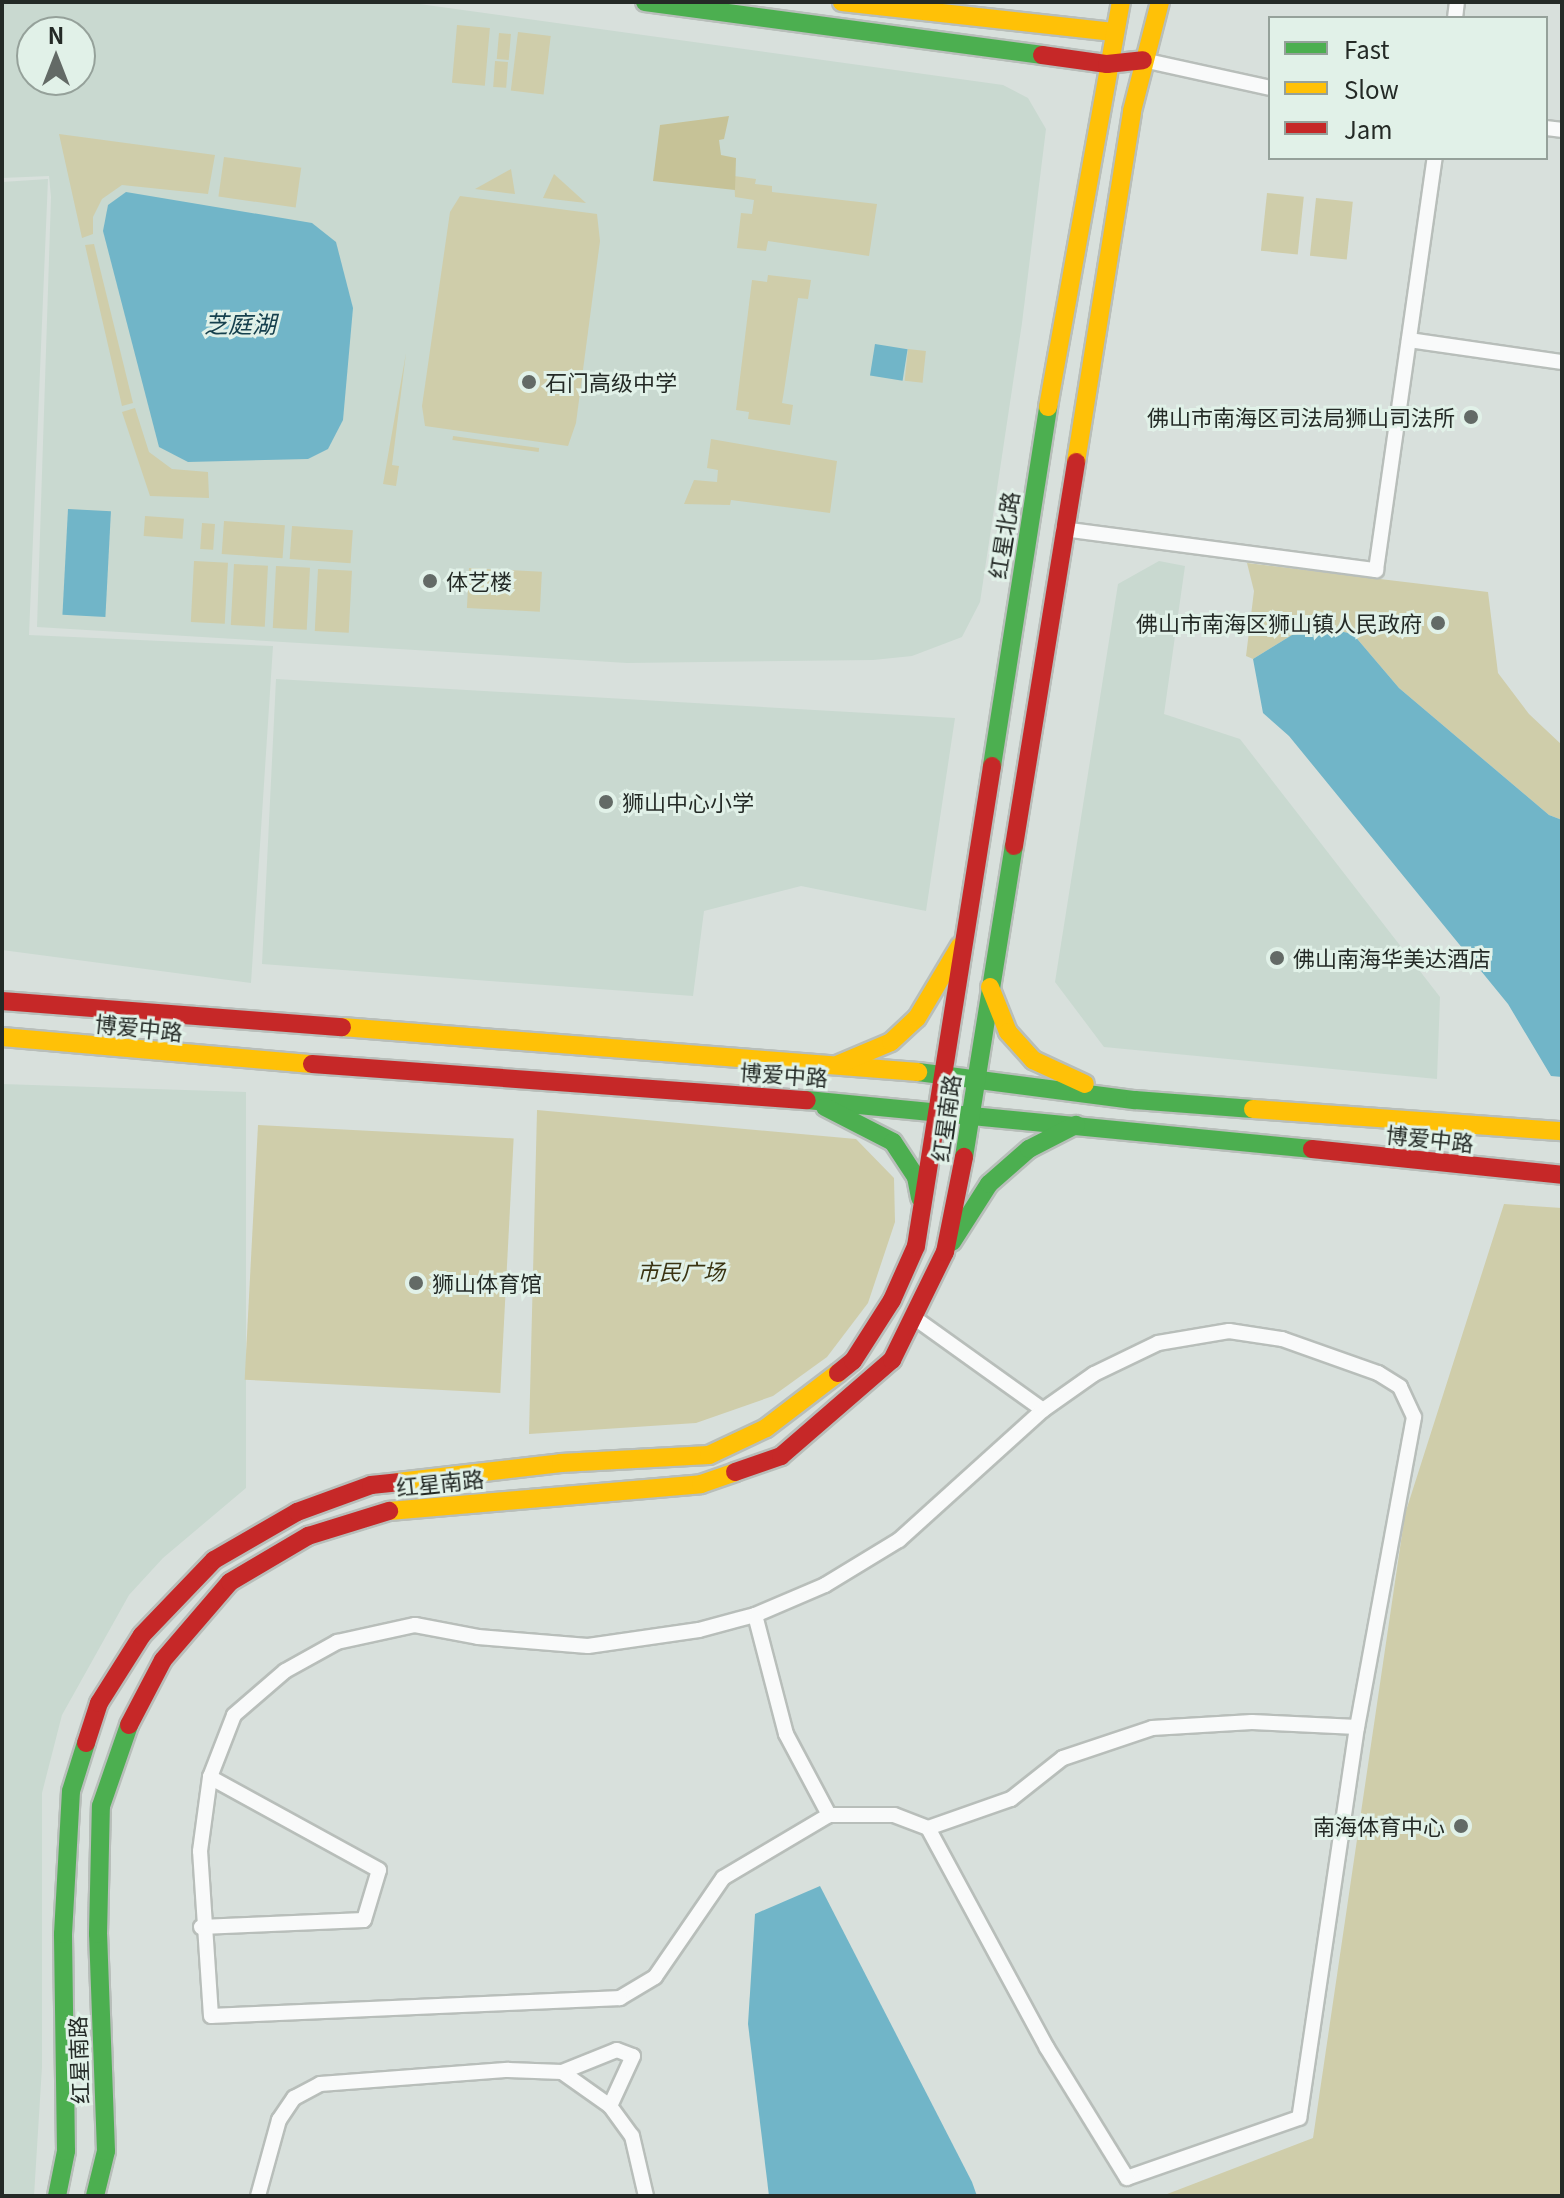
<!DOCTYPE html>
<meta charset="utf-8">
<style>
body{margin:0}
#map{position:relative;width:1564px;height:2198px;overflow:hidden;background:#d8e0dc;font-family:Georgia,"Noto Sans SC",serif}
div>[style]{position:absolute}
[style*='--x']{left:calc(var(--x)*1px);top:calc(var(--y)*1px);width:calc(var(--w)*1px);rotate:calc(var(--a)*1deg)}
.built>*{inset:0;background:#c9d9d0}
.green>*{inset:0;background:#cfcdaa;transform-origin:0 0}
.forest>*{inset:0;background:#c6c297}
.water>*{inset:0;background:#71b5c8;transform-origin:0 0}
.roads{filter:drop-shadow(2px 0 #b8beba) drop-shadow(-2px 0 #b8beba) drop-shadow(0 2px #b8beba) drop-shadow(0 -2px #b8beba)}
.street>*{height:14px;margin:-7px;padding:0 7px;transform-origin:7px;border-radius:7px;background:#f9fafa}
.fast>*{height:18px;margin:-9px;padding:0 9px;transform-origin:9px;border-radius:9px;background:#4caf50}
.slow>*{height:18px;margin:-9px;padding:0 9px;transform-origin:9px;border-radius:9px;background:#ffc107}
.jam>*{height:18px;margin:-9px;padding:0 9px;transform-origin:9px;border-radius:9px;background:#c62828}
.dots>*{width:22px;height:22px;translate:-50% -50%;box-sizing:border-box;border:4px solid #e1f1e8;border-radius:50%}
span{translate:-50% -50%;white-space:nowrap;text-align:center;line-height:1.15;-webkit-text-stroke:6px #e1f1e8;paint-order:stroke}
.poi-label{font-size:22px;color:#242a26}
.left{translate:0 -50%;text-align:left}
.right{translate:-100% -50%;text-align:right}
.street-label{font-size:22px;color:#242a26}
.park-label{font-size:22px;color:#3a3312;font-style:italic}
.water-label{font-size:24px;color:#16404d;font-style:italic}
.frame{position:absolute;inset:0;border:4px solid #242a26;pointer-events:none}
.legend{position:absolute;left:1268px;top:16px;width:280px;height:144px;box-sizing:border-box;background:#e1f1e8;border:2px solid #95a19a;margin:0;padding:10px 14px;list-style:none;font-size:24px;color:#242a26}
.legend li{display:flex;align-items:center;gap:16px;height:40px}
.legend b{width:40px;border:2px solid #95a19a}
.north{position:absolute;left:16px;top:16px;width:80px;height:80px;box-sizing:border-box;background:#e1f1e8;border:2px solid #95a19a;border-radius:50%;rotate:0deg;font-size:22px;font-weight:700;line-height:32px;text-align:center;color:#242a26}
.north::after{content:'';display:block;margin:auto;width:28px;height:36px;background:#636a66;clip-path:polygon(50% 0,100% 100%,50% 72%,0 100%)}
</style>
<div id="map">
<div class="built">
<div style="clip-path:polygon(evenodd,2px 2px,405px 2px,1003px 85px,1028px 98px,1046px 129px,1022px 323px,980px 602px,962px 637px,912px 656px,873px 660px,627px 663px,37px 627px,51px 197px,49px 176px,2px 178px,2px 2px,32px 32px,80px 32px,80px 80px,32px 80px,32px 32px)"></div>
<div style="clip-path:polygon(48px 179px,29px 635px,273px 646px,251px 983px,2px 950px,2px 182px)"></div>
<div style="clip-path:polygon(1159px 561px,1185px 566px,1164px 714px,1240px 739px,1440px 997px,1437px 1079px,1104px 1047px,1055px 982px,1118px 584px)"></div>
<div style="clip-path:polygon(276px 679px,955px 718px,926px 911px,801px 886px,704px 911px,693px 996px,262px 964px)"></div>
<div style="clip-path:polygon(2px 1084px,246px 1092px,246px 1488px,163px 1558px,129px 1595px,62px 1715px,42px 1793px,42px 2067px,34px 2196px,2px 2196px)"></div>
</div>
<div class="green">
<div style="left:457px;top:25px;width:33px;height:58px;rotate:5deg"></div>
<div style="left:518px;top:32px;width:33px;height:59px;rotate:7deg"></div>
<div style="left:499px;top:33px;width:12px;height:26px;rotate:5deg"></div>
<div style="left:495px;top:61px;width:13px;height:26px;rotate:4deg"></div>
<div style="clip-path:polygon(59px 134px,215px 155px,208px 194px,122px 185px,102px 199px,93px 217px,93px 234px,82px 238px)"></div>
<div style="left:224px;top:157px;width:78px;height:40px;rotate:8deg"></div>
<div style="clip-path:polygon(511px 169px,515px 194px,475px 189px)"></div>
<div style="clip-path:polygon(554px 174px,586px 203px,543px 198px)"></div>
<div style="clip-path:polygon(734px 176px,756px 179px,755px 184px,772px 186px,772px 192px,877px 204px,869px 256px,768px 241px,766px 251px,737px 248px,741px 213px,752px 214px,754px 200px,735px 197px)"></div>
<div style="left:1267px;top:193px;width:37px;height:58px;rotate:6deg"></div>
<div style="clip-path:polygon(460px 196px,597px 214px,600px 241px,576px 423px,568px 446px,425px 426px,422px 406px,450px 212px)"></div>
<div style="left:1316px;top:198px;width:37px;height:58px;rotate:6deg"></div>
<div style="clip-path:polygon(94px 244px,133px 403px,122px 406px,85px 245px)"></div>
<div style="clip-path:polygon(768px 275px,811px 280px,808px 299px,798px 298px,784px 391px,782px 403px,793px 405px,790px 425px,748px 419px,749px 412px,736px 410px,752px 280px,767px 282px)"></div>
<div style="left:908px;top:349px;width:18px;height:32px;rotate:6deg"></div>
<div style="clip-path:polygon(406px 353px,392px 465px,399px 466px,396px 486px,383px 484px)"></div>
<div style="clip-path:polygon(135px 408px,149px 452px,172px 469px,208px 472px,209px 498px,150px 496px,122px 412px)"></div>
<div style="left:453px;top:436px;width:87px;height:4px;rotate:8deg"></div>
<div style="clip-path:polygon(711px 439px,837px 461px,830px 513px,731px 500px,730px 505px,684px 504px,694px 480px,717px 482px,718px 470px,707px 468px)"></div>
<div style="left:145px;top:516px;width:39px;height:20px;rotate:4deg"></div>
<div style="left:224px;top:521px;width:61px;height:33px;rotate:4deg"></div>
<div style="left:202px;top:523px;width:13px;height:26px;rotate:4deg"></div>
<div style="left:292px;top:526px;width:61px;height:33px;rotate:4deg"></div>
<div style="left:194px;top:561px;width:34px;height:61px;rotate:3deg"></div>
<div style="clip-path:polygon(1247px 563px,1488px 592px,1498px 673px,1529px 714px,1562px 745px,1562px 820px,1549px 815px,1399px 688px,1353px 634px,1325px 628px,1292px 635px,1253px 659px,1246px 656px,1254px 591px)"></div>
<div style="left:234px;top:564px;width:34px;height:61px;rotate:3deg"></div>
<div style="left:276px;top:566px;width:34px;height:62px;rotate:3deg"></div>
<div style="left:469px;top:568px;width:73px;height:40px;rotate:3deg"></div>
<div style="left:318px;top:569px;width:34px;height:62px;rotate:3deg"></div>
<div style="clip-path:polygon(537px 1110px,856px 1139px,894px 1178px,895px 1222px,868px 1303px,827px 1357px,773px 1396px,696px 1423px,529px 1434px)"></div>
<div style="left:258px;top:1125px;width:256px;height:255px;rotate:3deg"></div>
<div style="clip-path:polygon(1504px 1204px,1562px 1208px,1562px 2196px,1162px 2196px,1313px 2138px,1405px 1514px)"></div>
</div>
<div class="forest">
<div style="clip-path:polygon(729px 116px,724px 139px,719px 140px,721px 155px,736px 158px,735px 190px,653px 181px,660px 125px)"></div>
</div>
<div class="water">
<div style="clip-path:polygon(126px 192px,312px 223px,336px 242px,353px 308px,343px 420px,328px 449px,308px 459px,188px 462px,159px 447px,103px 231px,108px 205px)"></div>
<div style="left:875px;top:344px;width:33px;height:32px;rotate:9deg"></div>
<div style="left:68px;top:509px;width:43px;height:106px;rotate:3deg"></div>
<div style="clip-path:polygon(1325px 628px,1353px 634px,1399px 688px,1549px 815px,1562px 820px,1562px 1077px,1551px 1076px,1508px 1004px,1289px 736px,1263px 713px,1253px 659px,1292px 635px)"></div>
<div style="clip-path:polygon(820px 1886px,972px 2182px,977px 2196px,769px 2196px,748px 2024px,755px 1914px)"></div>
</div>
<div class="roads">
<div class="street">
<div style="--x:1455;--y:18;--w:16;--a:-83"></div>
<div style="--x:1143;--y:60;--w:130;--a:12.4"></div>
<div style="--x:1546;--y:128;--w:16;--a:7"></div>
<div style="--x:1409;--y:340;--w:155;--a:8.2"></div>
<div style="--x:1063;--y:529;--w:316;--a:7.5"></div>
<div style="--x:1376;--y:570;--w:416;--a:-81.9"></div>
<div style="--x:916;--y:1319;--w:156;--a:35.6"></div>
<div style="--x:1229;--y:1331;--w:54;--a:8.6"></div>
<div style="--x:1282;--y:1339;--w:102;--a:19.5"></div>
<div style="--x:1378;--y:1373;--w:26;--a:32"></div>
<div style="--x:1400;--y:1387;--w:33;--a:65"></div>
<div style="--x:1414;--y:1417;--w:315;--a:100.4"></div>
<div style="--x:1357;--y:1727;--w:395;--a:98.4"></div>
<div style="--x:1299;--y:2118;--w:182;--a:160.8"></div>
<div style="--x:1127;--y:2178;--w:153;--a:-121.6"></div>
<div style="--x:1047;--y:2048;--w:250;--a:-118.4"></div>
<div style="--x:928;--y:1828;--w:36;--a:-159"></div>
<div style="--x:894;--y:1815;--w:65;--a:180"></div>
<div style="--x:829;--y:1815;--w:123;--a:149.3"></div>
<div style="--x:723;--y:1878;--w:120;--a:124.5"></div>
<div style="--x:655;--y:1977;--w:41;--a:149"></div>
<div style="--x:620;--y:1998;--w:409;--a:177.5"></div>
<div style="--x:211;--y:2016;--w:165;--a:-93.8"></div>
<div style="--x:200;--y:1851;--w:75;--a:-82.3"></div>
<div style="--x:210;--y:1777;--w:66;--a:-68.8"></div>
<div style="--x:234;--y:1715;--w:67;--a:-40.8"></div>
<div style="--x:285;--y:1671;--w:60;--a:-29.1"></div>
<div style="--x:337;--y:1642;--w:80;--a:-12.3"></div>
<div style="--x:415;--y:1625;--w:64;--a:10.8"></div>
<div style="--x:478;--y:1637;--w:110;--a:4.7"></div>
<div style="--x:588;--y:1646;--w:112;--a:-8.2"></div>
<div style="--x:699;--y:1630;--w:58;--a:-15"></div>
<div style="--x:755;--y:1615;--w:76;--a:-23.2"></div>
<div style="--x:825;--y:1585;--w:87;--a:-31.3"></div>
<div style="--x:899;--y:1540;--w:194;--a:-42.1"></div>
<div style="--x:1043;--y:1410;--w:62;--a:-35.2"></div>
<div style="--x:1094;--y:1374;--w:71;--a:-25.8"></div>
<div style="--x:1158;--y:1343;--w:72;--a:-9.6"></div>
<div style="--x:755;--y:1615;--w:123;--a:75.4"></div>
<div style="--x:786;--y:1734;--w:92;--a:62"></div>
<div style="--x:928;--y:1828;--w:88;--a:-19.3"></div>
<div style="--x:1011;--y:1799;--w:66;--a:-38.3"></div>
<div style="--x:1063;--y:1758;--w:94;--a:-18.6"></div>
<div style="--x:1152;--y:1728;--w:100;--a:-3.4"></div>
<div style="--x:1252;--y:1722;--w:105;--a:2.7"></div>
<div style="--x:201;--y:1927;--w:163;--a:-2.5"></div>
<div style="--x:364;--y:1920;--w:52;--a:-73.3"></div>
<div style="--x:379;--y:1870;--w:193;--a:-151.2"></div>
<div style="--x:562;--y:2072;--w:59;--a:-21.8"></div>
<div style="--x:617;--y:2050;--w:17;--a:21"></div>
<div style="--x:633;--y:2056;--w:55;--a:114.7"></div>
<div style="--x:258;--y:2196;--w:79;--a:-74.6"></div>
<div style="--x:279;--y:2120;--w:27;--a:-56"></div>
<div style="--x:294;--y:2098;--w:30;--a:-28"></div>
<div style="--x:320;--y:2084;--w:189;--a:-4.3"></div>
<div style="--x:508;--y:2070;--w:54;--a:2.1"></div>
<div style="--x:562;--y:2072;--w:59;--a:35.3"></div>
<div style="--x:610;--y:2106;--w:37;--a:54"></div>
<div style="--x:632;--y:2136;--w:62;--a:76.9"></div>
</div>
<div class="fast">
<div style="--x:645;--y:2;--w:401;--a:7.6"></div>
<div style="--x:992;--y:766;--w:363;--a:-81.1"></div>
<div style="--x:918;--y:1072;--w:219;--a:7.4"></div>
<div style="--x:1135;--y:1100;--w:118;--a:4.4"></div>
<div style="--x:807;--y:1100;--w:507;--a:5.54"></div>
<div style="--x:825;--y:1107;--w:76;--a:27.2"></div>
<div style="--x:893;--y:1142;--w:42;--a:56.7"></div>
<div style="--x:916;--y:1177;--w:21;--a:79"></div>
<div style="--x:964;--y:1157;--w:315;--a:-80.9"></div>
<div style="--x:952;--y:1242;--w:69;--a:-57.5"></div>
<div style="--x:989;--y:1184;--w:53;--a:-41.2"></div>
<div style="--x:1029;--y:1149;--w:53;--a:-27.1"></div>
<div style="--x:57;--y:2196;--w:46;--a:-78.7"></div>
<div style="--x:66;--y:2151;--w:217;--a:-90.8"></div>
<div style="--x:63;--y:1934;--w:143;--a:-86.8"></div>
<div style="--x:71;--y:1791;--w:50;--a:-72.6"></div>
<div style="--x:95;--y:2196;--w:46;--a:-76.3"></div>
<div style="--x:106;--y:2151;--w:217;--a:-92.1"></div>
<div style="--x:98;--y:1934;--w:128;--a:-88.7"></div>
<div style="--x:101;--y:1806;--w:86;--a:-70.9"></div>
</div>
<div class="slow">
<div style="--x:842;--y:2;--w:273;--a:6.3"></div>
<div style="--x:1048;--y:407;--w:412;--a:-79.8"></div>
<div style="--x:1076;--y:462;--w:355;--a:-80.9"></div>
<div style="--x:1132;--y:111;--w:113;--a:-75.6"></div>
<div style="--x:990;--y:987;--w:48;--a:68.2"></div>
<div style="--x:1008;--y:1032;--w:38;--a:48"></div>
<div style="--x:1033;--y:1060;--w:57;--a:24.8"></div>
<div style="--x:342;--y:1027;--w:578;--a:4.47"></div>
<div style="--x:2;--y:1037;--w:311;--a:5"></div>
<div style="--x:839;--y:1064;--w:56;--a:-22.9"></div>
<div style="--x:891;--y:1042;--w:35;--a:-43"></div>
<div style="--x:917;--y:1018;--w:84;--a:-59.2"></div>
<div style="--x:1253;--y:1109;--w:310;--a:4.1"></div>
<div style="--x:398;--y:1482;--w:164;--a:-6.6"></div>
<div style="--x:561;--y:1463;--w:148;--a:-3.1"></div>
<div style="--x:709;--y:1455;--w:63;--a:-25.3"></div>
<div style="--x:766;--y:1428;--w:91;--a:-37.4"></div>
<div style="--x:389;--y:1511;--w:313;--a:-4.9"></div>
<div style="--x:701;--y:1484;--w:36;--a:-19"></div>
</div>
<div class="jam">
<div style="--x:1042;--y:55;--w:66;--a:7.9"></div>
<div style="--x:1107;--y:64;--w:36;--a:-6"></div>
<div style="--x:1014;--y:846;--w:389;--a:-80.8"></div>
<div style="--x:2;--y:1001;--w:341;--a:4.4"></div>
<div style="--x:312;--y:1064;--w:496;--a:4.2"></div>
<div style="--x:1312;--y:1149;--w:251;--a:5.9"></div>
<div style="--x:838;--y:1373;--w:19;--a:-39"></div>
<div style="--x:853;--y:1361;--w:72;--a:-57.4"></div>
<div style="--x:892;--y:1300;--w:59;--a:-66"></div>
<div style="--x:916;--y:1246;--w:486;--a:-81"></div>
<div style="--x:735;--y:1472;--w:49;--a:-19.2"></div>
<div style="--x:781;--y:1456;--w:147;--a:-40.9"></div>
<div style="--x:892;--y:1360;--w:120;--a:-63.9"></div>
<div style="--x:945;--y:1252;--w:97;--a:-78.7"></div>
<div style="--x:129;--y:1725;--w:73;--a:-62.4"></div>
<div style="--x:163;--y:1660;--w:103;--a:-49.3"></div>
<div style="--x:230;--y:1582;--w:91;--a:-30.5"></div>
<div style="--x:308;--y:1536;--w:85;--a:-17.2"></div>
<div style="--x:86;--y:1743;--w:42;--a:-72"></div>
<div style="--x:99;--y:1703;--w:80;--a:-57.7"></div>
<div style="--x:142;--y:1635;--w:104;--a:-46.2"></div>
<div style="--x:214;--y:1560;--w:96;--a:-30"></div>
<div style="--x:297;--y:1512;--w:79;--a:-20"></div>
<div style="--x:371;--y:1485;--w:27;--a:-6"></div>
</div>
</div>
<div class="dots">
<div style="left:529px;top:382px;background:#636a66"></div>
<div style="left:1471px;top:417px;background:#636a66"></div>
<div style="left:430px;top:581px;background:#636a66"></div>
<div style="left:1438px;top:623px;background:#636a66"></div>
<div style="left:606px;top:802px;background:#636a66"></div>
<div style="left:1277px;top:958px;background:#636a66"></div>
<div style="left:416px;top:1283px;background:#636a66"></div>
<div style="left:1461px;top:1826px;background:#636a66"></div>
</div>
<div class="poi-label">
<span class="left" style="left:545px;top:382px">石门高级中学</span>
<span class="right" style="left:1455px;top:417px">佛山市南海区司法局狮山司法所</span>
<span class="left" style="left:446px;top:581px">体艺楼</span>
<span class="right" style="left:1422px;top:623px">佛山市南海区狮山镇人民政府</span>
<span class="left" style="left:622px;top:802px">狮山中心小学</span>
<span class="left" style="left:1293px;top:958px">佛山南海华美达酒店</span>
<span class="left" style="left:432px;top:1283px">狮山体育馆</span>
<span class="right" style="left:1445px;top:1826px">南海体育中心</span>
</div>
<div class="street-label">
<span style="left:1003px;top:535px;rotate:-81deg">红星北路</span>
<span style="left:139px;top:1027px;rotate:6deg">博爱中路</span>
<span style="left:784px;top:1074px;rotate:4deg">博爱中路</span>
<span style="left:945px;top:1118px;rotate:-82deg">红星南路</span>
<span style="left:1430px;top:1138px;rotate:6deg">博爱中路</span>
<span style="left:440px;top:1482px;rotate:-6deg">红星南路</span>
<span style="left:78px;top:2060px;rotate:-92deg">红星南路</span>
</div>
<div class="park-label">
<span style="left:681px;top:1271px">市民广场</span>
</div>
<div class="water-label">
<span style="left:240px;top:323px">芝庭湖</span>
</div>
<div class="frame"></div>
<ul class="legend">
<li><b style="height:10px;background:#4caf50"></b>Fast</li>
<li><b style="height:10px;background:#ffc107"></b>Slow</li>
<li><b style="height:10px;background:#c62828"></b>Jam</li>
</ul>
<div class="north">N</div>
</div>
